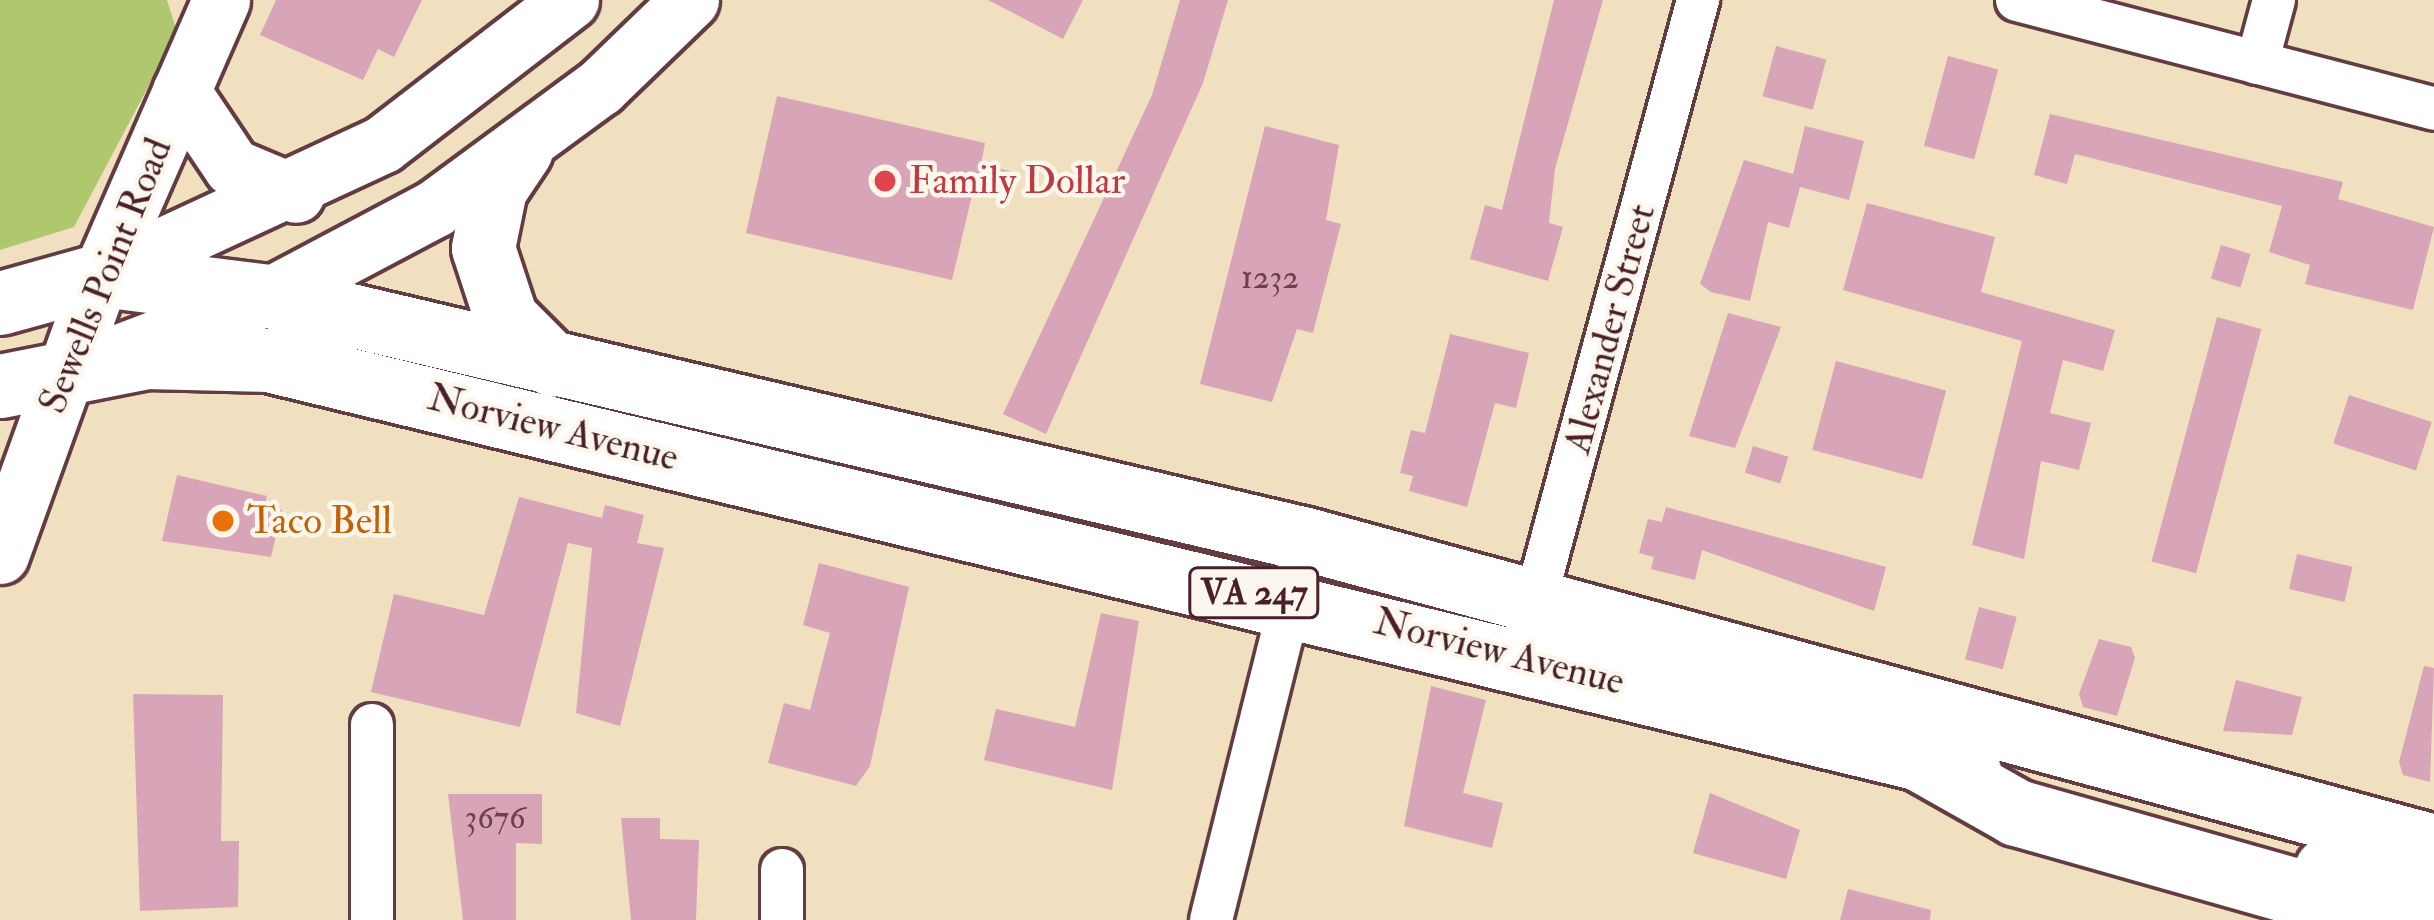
<!DOCTYPE html>
<style>
body{margin:0}
#map{position:relative;width:2434px;height:920px;overflow:hidden;background:#f0e0c0;font-family:"IM FELL Double Pica",serif}
div>[style]{position:absolute}
[style*='--x']{left:calc(var(--x)*1px);top:calc(var(--y)*1px);width:calc(var(--w)*1px);rotate:calc(var(--a)*1deg)}
.green>*{inset:0;background:#afc86e}
.building>*{inset:0;background:#d7a5b7;transform-origin:0 0}
.roads{filter:drop-shadow(3px 0 #633c41) drop-shadow(-3px 0 #633c41) drop-shadow(0 3px #633c41) drop-shadow(0 -3px #633c41)}
.minor>*{height:42px;margin:-21px;padding:0 21px;transform-origin:21px;border-radius:21px;background:#fff}
.secondary>*{height:57px;margin:-28.5px;padding:0 28.5px;transform-origin:28.5px;border-radius:28.5px;background:#fff}
.primary>*{height:63px;margin:-31.5px;padding:0 31.5px;transform-origin:31.5px;border-radius:31.5px;background:#fff}
.motorway>*{height:66px;margin:-33px;padding:0 33px;transform-origin:33px;border-radius:33px;background:#fff}
.dots>*{width:33px;height:33px;translate:-50% -50%;box-sizing:border-box;border:6px solid #fbf7ec;border-radius:50%}
span{translate:-50% -50%;white-space:nowrap;text-align:center;line-height:1.15;-webkit-text-stroke:9px #fbf7ec;paint-order:stroke}
.number-label{font-size:33px;color:#6d404e}
.number-label span{-webkit-text-stroke-width:0}
.shield-label span{padding:3px 9px;background:#fbf7ec;border:3px solid;border-radius:9px;-webkit-text-stroke-width:0}
.shield-label{font-size:36px;color:#4a1f2b;font-weight:700}
.health-label{font-size:39px;color:#be3a42}
.left{translate:0 -50%;text-align:left}
.street-label{font-size:39px;color:#4a1f2b}
.food-label{font-size:39px;color:#c56008}
</style>
<div id="map">
<div class="green">
<div style="clip-path:polygon(0 0,167px 0,177px 32px,74px 227px,0 250px)"></div>
</div>
<div class="building">
<div style="clip-path:polygon(276px 0,422px 0,394px 57px,378px 49px,363px 80px,260px 35px)"></div>
<div style="clip-path:polygon(988px 0,1083px 0,1063px 39px)"></div>
<div style="clip-path:polygon(1180px 0,1228px 0,1203px 83px,1046px 434px,1003px 414px,1152px 95px)"></div>
<div style="clip-path:polygon(1554px 0,1603px 0,1555px 169px,1549px 223px,1563px 227px,1548px 281px,1470px 259px,1485px 205px,1502px 210px)"></div>
<div style="left:1776px;top:46px;width:52px;height:52px;rotate:15deg"></div>
<div style="left:1948px;top:56px;width:52px;height:93px;rotate:15deg"></div>
<div style="clip-path:polygon(777px 96px,985px 143px,981px 164px,1014px 172px,1007px 199px,973px 191px,952px 280px,746px 233px)"></div>
<div style="clip-path:polygon(2050px 114px,2343px 182px,2338px 199px,2434px 227px,2413px 310px,2305px 284px,2310px 265px,2269px 252px,2282px 206px,2075px 154px,2067px 184px,2034px 175px)"></div>
<div style="clip-path:polygon(1265px 126px,1339px 145px,1326px 220px,1341px 224px,1313px 333px,1297px 329px,1272px 402px,1200px 384px)"></div>
<div style="clip-path:polygon(1805px 126px,1864px 141px,1849px 200px,1800px 187px,1789px 228px,1768px 222px,1750px 301px,1711px 292px,1700px 284px,1744px 160px,1793px 174px)"></div>
<div style="clip-path:polygon(1867px 203px,1995px 237px,1981px 292px,2115px 330px,2103px 371px,2063px 360px,2050px 413px,2091px 423px,2079px 470px,2041px 461px,2024px 559px,1972px 545px,2022px 341px,1843px 290px)"></div>
<div style="left:2221px;top:245px;width:31px;height:35px;rotate:17deg"></div>
<div style="clip-path:polygon(1728px 313px,1781px 327px,1735px 448px,1689px 436px)"></div>
<div style="left:2217px;top:317px;width:46px;height:253px;rotate:15deg"></div>
<div style="clip-path:polygon(1450px 334px,1529px 353px,1516px 408px,1495px 403px,1467px 507px,1409px 491px,1413px 476px,1400px 473px,1411px 430px,1425px 433px)"></div>
<div style="left:1836px;top:361px;width:114px;height:92px;rotate:15deg"></div>
<div style="left:2349px;top:395px;width:87px;height:51px;rotate:18deg"></div>
<div style="left:1753px;top:446px;width:37px;height:28px;rotate:17deg"></div>
<div style="clip-path:polygon(177px 475px,267px 496px,265px 506px,282px 510px,271px 557px,162px 541px)"></div>
<div style="clip-path:polygon(519px 497px,602px 518px,605px 505px,644px 515px,637px 543px,664px 548px,620px 726px,576px 713px,592px 548px,568px 543px,520px 727px,371px 692px,394px 594px,484px 615px)"></div>
<div style="clip-path:polygon(1666px 507px,1886px 567px,1874px 611px,1702px 550px,1695px 580px,1651px 569px,1654px 557px,1639px 553px,1648px 519px,1662px 522px)"></div>
<div style="left:2297px;top:554px;width:57px;height:36px;rotate:13deg"></div>
<div style="clip-path:polygon(819px 563px,909px 587px,870px 766px,856px 786px,768px 763px,784px 703px,810px 710px,830px 633px,803px 625px)"></div>
<div style="left:1979px;top:607px;width:39px;height:54px;rotate:15deg"></div>
<div style="clip-path:polygon(1101px 613px,1139px 621px,1112px 790px,984px 760px,996px 709px,1075px 727px)"></div>
<div style="clip-path:polygon(2099px 639px,2131px 647px,2135px 658px,2117px 716px,2083px 707px,2079px 694px)"></div>
<div style="clip-path:polygon(2424px 666px,2434px 668px,2430px 782px,2403px 775px,2399px 762px)"></div>
<div style="clip-path:polygon(2236px 680px,2302px 697px,2292px 735px,2223px 731px)"></div>
<div style="clip-path:polygon(1431px 686px,1486px 700px,1463px 793px,1503px 803px,1492px 848px,1404px 826px)"></div>
<div style="clip-path:polygon(133px 694px,223px 695px,221px 841px,239px 841px,238px 907px,140px 911px)"></div>
<div style="clip-path:polygon(1710px 793px,1800px 830px,1786px 879px,1693px 853px)"></div>
<div style="clip-path:polygon(448px 794px,542px 794px,542px 844px,516px 843px,516px 920px,463px 920px)"></div>
<div style="clip-path:polygon(621px 818px,660px 818px,660px 839px,699px 840px,696px 920px,631px 920px)"></div>
<div style="clip-path:polygon(1848px 889px,1931px 910px,1930px 920px,1840px 920px)"></div>
</div>
<div class="roads">
<div class="minor">
<div style="--x:2017;--y:0;--w:431;--a:14.6"></div>
<div style="--x:2257;--y:63;--w:65;--a:-74.9"></div>
<div style="--x:1528;--y:627;--w:650;--a:-74.83"></div>
<div style="--x:372;--y:725;--w:195;--a:90"></div>
<div style="--x:782;--y:920;--w:50;--a:-90"></div>
<div style="--x:1211;--y:920;--w:393;--a:-76"></div>
</div>
<div class="secondary">
<div style="--x:181;--y:91;--w:92;--a:56.1"></div>
<div style="--x:232;--y:167;--w:69;--a:22.9"></div>
<div style="--x:101;--y:275;--w:311;--a:-24.9"></div>
<div style="--x:383;--y:144;--w:236;--a:-37.6"></div>
<div style="--x:119;--y:353;--w:160;--a:-20.8"></div>
<div style="--x:269;--y:296;--w:188;--a:-27.9"></div>
<div style="--x:435;--y:208;--w:205;--a:-36.3"></div>
<div style="--x:600;--y:87;--w:125;--a:-44"></div>
<div style="--x:0;--y:555;--w:298;--a:-70.2"></div>
<div style="--x:101;--y:275;--w:300;--a:-66.4"></div>
</div>
<div class="primary">
<div style="--x:521;--y:150;--w:47;--a:123.7"></div>
<div style="--x:495;--y:189;--w:60;--a:101.5"></div>
<div style="--x:483;--y:248;--w:74;--a:71.8"></div>
<div style="--x:506;--y:318;--w:66;--a:45"></div>
<div style="--x:0;--y:303;--w:105;--a:-15.5"></div>
<div style="--x:101;--y:275;--w:169;--a:7.1"></div>
<div style="--x:269;--y:296;--w:1065;--a:13.19"></div>
<div style="--x:1306;--y:539;--w:1169;--a:15.23"></div>
<div style="--x:0;--y:386;--w:149;--a:-11.2"></div>
<div style="--x:146;--y:357;--w:122;--a:1.4"></div>
<div style="--x:268;--y:360;--w:1750;--a:13.58"></div>
<div style="--x:2326;--y:869;--w:112;--a:15.5"></div>
</div>
<div class="motorway">
<div style="--x:1918;--y:757;--w:114;--a:29.5"></div>
<div style="--x:2017;--y:813;--w:392;--a:15.8"></div>
</div>
</div>
<div class="dots">
<div style="left:885px;top:181px;background:#e0444e"></div>
<div style="left:223px;top:521px;background:#e8710a"></div>
</div>
<div class="number-label">
<span style="left:1270px;top:278px">1232</span>
<span style="left:495px;top:818px">3676</span>
</div>
<div class="shield-label">
<span style="left:1254px;top:593px">VA 247</span>
</div>
<div class="health-label">
<span class="left" style="left:909px;top:181px">Family Dollar</span>
</div>
<div class="street-label">
<span style="left:106px;top:276px;rotate:-68deg">Sewells Point Road</span>
<span style="left:1610px;top:329px;rotate:-75deg">Alexander Street</span>
<span style="left:553px;top:428px;rotate:14deg">Norview Avenue</span>
<span style="left:1499px;top:652px;rotate:14deg">Norview Avenue</span>
</div>
<div class="food-label">
<span class="left" style="left:247px;top:521px">Taco Bell</span>
</div>
</div>
